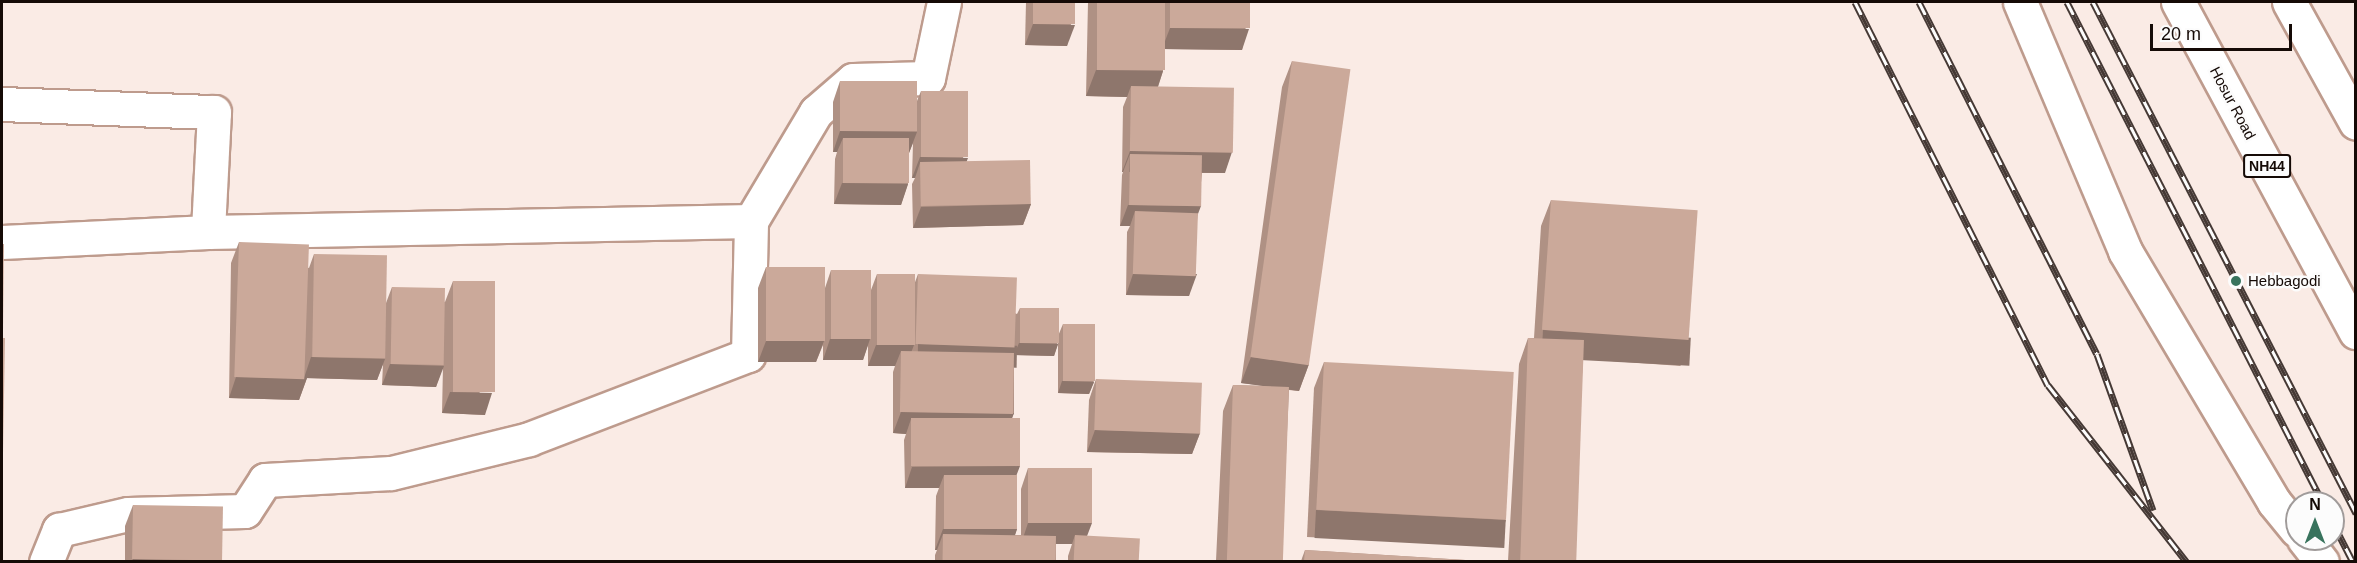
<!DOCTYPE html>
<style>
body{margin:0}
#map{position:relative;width:2357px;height:563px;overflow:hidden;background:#faebe5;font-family:Arial,sans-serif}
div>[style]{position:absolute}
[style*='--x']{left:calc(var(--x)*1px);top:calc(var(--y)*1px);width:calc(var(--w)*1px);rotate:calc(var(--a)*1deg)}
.roads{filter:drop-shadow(2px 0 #be9b8d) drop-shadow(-2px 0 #be9b8d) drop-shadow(0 2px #be9b8d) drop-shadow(0 -2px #be9b8d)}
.minor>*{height:33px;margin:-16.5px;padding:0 16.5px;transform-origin:16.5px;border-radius:16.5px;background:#fff}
.highway>*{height:33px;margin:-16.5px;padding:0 16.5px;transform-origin:16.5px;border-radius:16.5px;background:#fff}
.rail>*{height:7px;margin-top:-3.5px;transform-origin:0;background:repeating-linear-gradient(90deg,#fcfcfc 0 14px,#453935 0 28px);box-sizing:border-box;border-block:2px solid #453935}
.wall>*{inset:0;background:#af9184}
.shaded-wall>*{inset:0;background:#8e766c;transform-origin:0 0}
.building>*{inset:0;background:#cba99a;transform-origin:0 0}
.dots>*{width:16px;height:16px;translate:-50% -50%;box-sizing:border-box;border:3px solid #fcfcfc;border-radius:50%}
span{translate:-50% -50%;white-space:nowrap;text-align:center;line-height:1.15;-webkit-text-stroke:5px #fcfcfc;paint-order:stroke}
.shield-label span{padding:2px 4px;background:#fcfcfc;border:2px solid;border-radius:4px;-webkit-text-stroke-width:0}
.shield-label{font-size:14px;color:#150a06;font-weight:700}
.street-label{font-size:15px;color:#150a06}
.poi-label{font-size:15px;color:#150a06}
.left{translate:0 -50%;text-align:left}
.frame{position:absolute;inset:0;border:3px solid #150a06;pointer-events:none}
.north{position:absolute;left:2285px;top:491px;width:60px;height:60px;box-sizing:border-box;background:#fcfcfc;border:2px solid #a09b9a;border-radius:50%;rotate:0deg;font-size:16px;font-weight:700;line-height:24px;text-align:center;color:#150a06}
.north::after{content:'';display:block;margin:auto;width:21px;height:27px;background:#38735d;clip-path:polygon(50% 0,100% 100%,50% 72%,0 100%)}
.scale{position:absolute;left:2150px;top:24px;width:142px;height:27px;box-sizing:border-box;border:3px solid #150a06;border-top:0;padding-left:8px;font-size:18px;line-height:21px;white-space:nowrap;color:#150a06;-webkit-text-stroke:4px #fcfcfc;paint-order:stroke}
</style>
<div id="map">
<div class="roads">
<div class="minor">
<div style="--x:2020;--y:2;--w:270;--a:67.1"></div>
<div style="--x:2125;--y:251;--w:292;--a:59.3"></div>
<div style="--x:2274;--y:502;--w:36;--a:51"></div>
<div style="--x:2;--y:104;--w:212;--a:2.2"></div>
<div style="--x:214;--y:112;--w:120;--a:92.9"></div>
<div style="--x:208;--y:232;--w:206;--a:177.2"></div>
<div style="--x:208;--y:232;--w:543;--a:-1.16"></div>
<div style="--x:2304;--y:539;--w:29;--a:52"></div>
<div style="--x:46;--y:562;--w:35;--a:-68"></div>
<div style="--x:59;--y:530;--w:71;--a:-13.1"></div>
<div style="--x:128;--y:514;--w:117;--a:-1.5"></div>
<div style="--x:245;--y:511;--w:37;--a:-57"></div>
<div style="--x:265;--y:480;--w:126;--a:-3.2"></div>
<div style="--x:391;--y:473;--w:142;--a:-13.8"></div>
<div style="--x:529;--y:439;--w:235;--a:-21"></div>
<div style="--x:748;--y:355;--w:134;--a:-88.7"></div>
<div style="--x:751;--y:221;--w:127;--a:-59.2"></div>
<div style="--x:816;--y:112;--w:49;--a:-40.9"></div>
<div style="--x:853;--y:80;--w:75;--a:-1.5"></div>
<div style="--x:928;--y:78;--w:78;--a:-78.1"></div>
</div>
<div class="highway">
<div style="--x:2178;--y:2;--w:375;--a:61.7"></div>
<div style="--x:2289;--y:2;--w:138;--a:61"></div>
</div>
</div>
<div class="rail">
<div style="--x:1855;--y:2;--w:429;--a:63.3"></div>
<div style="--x:2048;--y:385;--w:225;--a:51.9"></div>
<div style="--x:1919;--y:2;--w:394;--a:63.2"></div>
<div style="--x:2097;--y:354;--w:166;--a:70.3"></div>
<div style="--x:2067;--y:2;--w:563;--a:62.93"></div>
<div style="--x:2093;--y:2;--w:575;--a:62.77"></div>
<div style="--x:2333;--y:523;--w:44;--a:62.9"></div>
</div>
<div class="wall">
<div style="clip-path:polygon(1026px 2px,1075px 2px,1067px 46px,1025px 45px)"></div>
<div style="clip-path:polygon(1088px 2px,1250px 2px,1242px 50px,1164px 49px,1163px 71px,1158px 87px,1225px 173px,1202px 173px,1189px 296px,1126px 295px,1127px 232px,1130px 226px,1120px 226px,1122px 175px,1123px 172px,1122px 172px,1123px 107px,1127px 97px,1086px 96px)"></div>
<div style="clip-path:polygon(1292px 61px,1309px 364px,1299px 391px,1289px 390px,1281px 561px,1216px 561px,1223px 411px,1233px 385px,1266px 386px,1241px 383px,1282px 87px)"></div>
<div style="clip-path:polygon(840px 81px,917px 101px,921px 91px,966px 162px,1031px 204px,1023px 225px,913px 228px,912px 184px,915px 178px,912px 178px,913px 143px,909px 153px,908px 184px,901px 205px,834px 204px,835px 159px,837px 152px,833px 152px,833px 102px)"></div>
<div style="clip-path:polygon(1551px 200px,1681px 366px,1583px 359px,1572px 561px,1508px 561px,1519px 364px,1528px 338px,1534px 338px,1541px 226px)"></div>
<div style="clip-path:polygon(239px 242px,309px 268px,314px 254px,386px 303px,392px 287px,445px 302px,453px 281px,485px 415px,442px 413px,443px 366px,436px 387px,382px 385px,383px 364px,377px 380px,307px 378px,299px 400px,229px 398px,231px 263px)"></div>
<div style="clip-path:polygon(766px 267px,825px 288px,831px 270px,871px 290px,877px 274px,914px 285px,918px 274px,1017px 314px,1020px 308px,1058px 344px,1054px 356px,1014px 355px,1014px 413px,1012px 418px,1016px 475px,1017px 529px,1015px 535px,1021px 535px,1021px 489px,1028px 468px,1087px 536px,1139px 561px,1068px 561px,1068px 556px,1072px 544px,1056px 544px,1056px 561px,935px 561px,935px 555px,937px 550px,935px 550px,936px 496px,939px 488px,905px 488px,904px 440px,906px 434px,893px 433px,893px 372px,895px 366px,868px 366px,868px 345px,863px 360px,823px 360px,823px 345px,816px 362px,758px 362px,758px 288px)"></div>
<div style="clip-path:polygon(1063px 324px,1094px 382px,1089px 394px,1058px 393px,1058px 336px)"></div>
<div style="clip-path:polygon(1324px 362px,1506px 520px,1496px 546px,1307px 537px,1314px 388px)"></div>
<div style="clip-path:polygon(1096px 379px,1200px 433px,1192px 454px,1087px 452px,1089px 400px)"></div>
<div style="clip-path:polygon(133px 505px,222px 561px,125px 561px,125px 526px)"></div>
<div style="clip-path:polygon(1305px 550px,1481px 561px,1301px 561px)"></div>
</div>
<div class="shaded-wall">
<div style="clip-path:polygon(1033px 24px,1075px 25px,1067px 46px,1025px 45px)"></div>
<div style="clip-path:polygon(1170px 28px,1249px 29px,1242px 50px,1162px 49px)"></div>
<div style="clip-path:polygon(1096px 70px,1163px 71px,1154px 98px,1131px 86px,1127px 97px,1086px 96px)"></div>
<div style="clip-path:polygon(840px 131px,917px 132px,909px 153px,843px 138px,837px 152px,833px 152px)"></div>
<div style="clip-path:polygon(1130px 151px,1232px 152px,1225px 173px,1129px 172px,1130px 154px,1123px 172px,1122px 172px)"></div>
<div style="clip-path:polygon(920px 157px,968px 158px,960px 179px,920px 163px,915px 178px,912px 178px)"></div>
<div style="clip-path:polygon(842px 183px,908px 184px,901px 205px,834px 204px)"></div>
<div style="clip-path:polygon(1031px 204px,1023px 225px,913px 228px,921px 207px)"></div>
<div style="clip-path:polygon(1128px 205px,1201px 206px,1193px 227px,1135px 211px,1130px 226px,1120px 226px)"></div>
<div style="clip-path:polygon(1133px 274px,1197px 274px,1189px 296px,1126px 295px)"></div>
<div style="left:1543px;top:330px;width:148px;height:28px;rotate:3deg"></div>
<div style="clip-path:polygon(830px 339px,870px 339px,863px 360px,823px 360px)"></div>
<div style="clip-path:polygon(766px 341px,824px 341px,816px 362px,758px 362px)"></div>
<div style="clip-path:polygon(1019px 343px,1058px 344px,1054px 356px,1014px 355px)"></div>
<div style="left:918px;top:344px;width:99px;height:22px;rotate:1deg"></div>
<div style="clip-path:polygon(876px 345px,914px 345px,906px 366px,901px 351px,895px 366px,868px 366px)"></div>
<div style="clip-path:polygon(311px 357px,385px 359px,377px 380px,304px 378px)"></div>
<div style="clip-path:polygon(1251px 357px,1309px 364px,1299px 391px,1241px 383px)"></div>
<div style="clip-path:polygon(390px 364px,444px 366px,436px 387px,382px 385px)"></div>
<div style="clip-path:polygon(236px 377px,307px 378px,299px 400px,229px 398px)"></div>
<div style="clip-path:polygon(1062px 381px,1094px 382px,1089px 394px,1058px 393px)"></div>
<div style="clip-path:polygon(450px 392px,492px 393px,485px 415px,442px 413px)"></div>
<div style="clip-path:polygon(901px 412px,1014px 413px,1006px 434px,911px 419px,906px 434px,893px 433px)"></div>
<div style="clip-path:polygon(1095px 430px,1200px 433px,1192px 454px,1087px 452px)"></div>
<div style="clip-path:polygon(1020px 466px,1012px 487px,944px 475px,939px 488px,905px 488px,912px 467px)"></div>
<div style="left:1316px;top:510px;width:190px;height:28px;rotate:3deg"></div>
<div style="clip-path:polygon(1028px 523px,1092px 523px,1084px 544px,1075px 535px,1072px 544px,1021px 544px)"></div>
<div style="clip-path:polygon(943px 529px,1017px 529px,1010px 550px,943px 534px,937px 550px,935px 550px)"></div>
<div style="clip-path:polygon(133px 559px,222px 561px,132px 561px)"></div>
</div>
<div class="building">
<div style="left:1033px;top:2px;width:42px;height:22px"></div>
<div style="left:1097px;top:2px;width:68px;height:68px"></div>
<div style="left:1170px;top:2px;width:80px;height:26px"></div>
<div style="left:1292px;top:61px;width:59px;height:299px;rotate:8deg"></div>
<div style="left:840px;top:81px;width:77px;height:50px"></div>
<div style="left:1131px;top:86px;width:103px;height:65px;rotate:1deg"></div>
<div style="left:921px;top:91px;width:47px;height:66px"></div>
<div style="left:843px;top:138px;width:66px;height:45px"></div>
<div style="left:1130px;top:154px;width:72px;height:51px;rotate:1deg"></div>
<div style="left:1030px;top:160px;width:44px;height:110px;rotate:89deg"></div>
<div style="left:1551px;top:200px;width:147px;height:130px;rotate:4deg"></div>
<div style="left:1135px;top:211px;width:63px;height:63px;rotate:2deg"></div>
<div style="left:239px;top:242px;width:70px;height:135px;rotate:2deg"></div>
<div style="clip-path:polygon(2px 244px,4px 244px,3px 332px,2px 332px)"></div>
<div style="left:314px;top:254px;width:73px;height:103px;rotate:1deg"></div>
<div style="left:766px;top:267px;width:59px;height:74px"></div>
<div style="left:831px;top:270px;width:40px;height:69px"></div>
<div style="left:877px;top:274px;width:38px;height:71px"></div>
<div style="left:918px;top:274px;width:99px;height:70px;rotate:2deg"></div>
<div style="left:453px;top:281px;width:42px;height:111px"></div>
<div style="left:392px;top:287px;width:53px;height:77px;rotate:1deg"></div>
<div style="left:1020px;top:308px;width:39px;height:35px"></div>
<div style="left:1063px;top:324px;width:32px;height:57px"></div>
<div style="clip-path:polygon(2px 338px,5px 338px,3px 453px,2px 453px)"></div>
<div style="left:1528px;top:338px;width:56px;height:223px;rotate:2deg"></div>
<div style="left:901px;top:351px;width:113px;height:61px;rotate:1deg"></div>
<div style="left:1324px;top:362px;width:190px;height:148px;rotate:3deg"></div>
<div style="left:1096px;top:379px;width:106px;height:51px;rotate:2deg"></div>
<div style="left:1233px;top:385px;width:56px;height:176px;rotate:2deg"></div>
<div style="left:1020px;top:418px;width:48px;height:109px;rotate:90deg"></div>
<div style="left:1028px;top:468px;width:64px;height:55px"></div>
<div style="left:944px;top:475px;width:73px;height:54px"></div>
<div style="left:133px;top:505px;width:90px;height:54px;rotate:1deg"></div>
<div style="left:943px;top:534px;width:113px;height:27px;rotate:1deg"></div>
<div style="left:1075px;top:535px;width:65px;height:26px;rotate:3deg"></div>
<div style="clip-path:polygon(1305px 550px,1482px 561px,1304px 561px)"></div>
</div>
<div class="dots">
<div style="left:2236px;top:281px;background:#38735d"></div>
</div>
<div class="shield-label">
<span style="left:2267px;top:166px">NH44</span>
</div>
<div class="street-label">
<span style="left:2233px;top:103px;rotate:62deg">Hosur Road</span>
</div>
<div class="poi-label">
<span class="left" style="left:2248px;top:281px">Hebbagodi</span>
</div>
<div class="frame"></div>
<div class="north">N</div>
<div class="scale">20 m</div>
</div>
